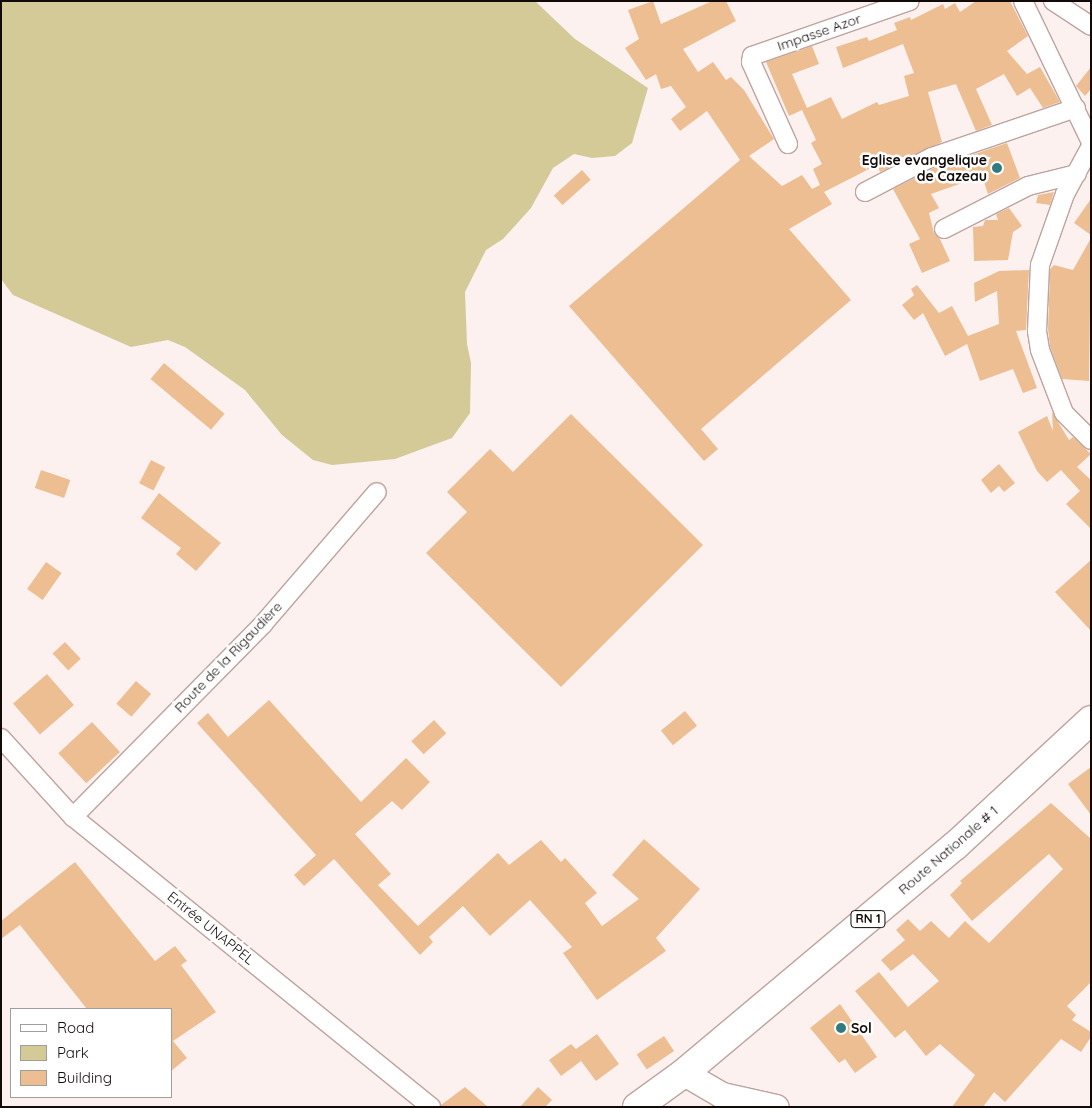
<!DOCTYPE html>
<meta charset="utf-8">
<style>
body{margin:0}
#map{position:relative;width:1092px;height:1108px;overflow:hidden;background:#fcf1ef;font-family:Quicksand,sans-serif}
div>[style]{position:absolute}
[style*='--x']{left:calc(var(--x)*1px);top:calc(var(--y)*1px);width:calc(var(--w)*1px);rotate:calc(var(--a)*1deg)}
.green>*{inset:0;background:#d4ca97}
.building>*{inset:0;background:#eebe93;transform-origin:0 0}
.roads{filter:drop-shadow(1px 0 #bda49f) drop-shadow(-1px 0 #bda49f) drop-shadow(0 1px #bda49f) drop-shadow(0 -1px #bda49f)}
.minor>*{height:18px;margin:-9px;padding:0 9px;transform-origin:9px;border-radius:9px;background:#fff}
.secondary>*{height:25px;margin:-12.5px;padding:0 12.5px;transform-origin:12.5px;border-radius:12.5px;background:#fff}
.primary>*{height:28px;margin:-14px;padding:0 14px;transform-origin:14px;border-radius:14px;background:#fff}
.dots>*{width:14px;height:14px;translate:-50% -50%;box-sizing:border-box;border:2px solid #fff;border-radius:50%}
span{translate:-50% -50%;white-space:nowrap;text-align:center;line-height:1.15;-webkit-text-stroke:5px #fff;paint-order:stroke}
.shield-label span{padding:1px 4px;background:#fff;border:1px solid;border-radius:4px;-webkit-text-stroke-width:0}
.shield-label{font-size:12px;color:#120a09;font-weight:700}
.street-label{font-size:14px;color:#120a09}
.poi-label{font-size:14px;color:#120a09;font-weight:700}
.right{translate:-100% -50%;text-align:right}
.left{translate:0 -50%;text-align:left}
.frame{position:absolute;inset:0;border:2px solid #120a09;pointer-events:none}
.legend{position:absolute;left:10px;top:1008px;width:162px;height:90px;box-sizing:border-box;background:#fff;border:1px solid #a09d9d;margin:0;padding:6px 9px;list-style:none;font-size:15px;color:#120a09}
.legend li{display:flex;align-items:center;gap:10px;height:25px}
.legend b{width:25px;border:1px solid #a09d9d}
</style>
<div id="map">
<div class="green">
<div style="clip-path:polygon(1px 1px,535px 1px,575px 39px,648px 88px,632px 143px,615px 156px,592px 158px,574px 154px,553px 168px,531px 208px,503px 239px,486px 250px,465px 292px,467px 344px,471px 363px,470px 413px,452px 438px,395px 459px,332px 465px,313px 460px,282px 435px,245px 390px,185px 347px,168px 340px,131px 347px,13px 295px,1px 279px)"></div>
</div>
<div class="building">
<div style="clip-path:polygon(653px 1px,661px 24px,712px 1px,726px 1px,736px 21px,683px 49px,698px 72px,713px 62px,726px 80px,731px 77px,744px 90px,774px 139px,749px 156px,782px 186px,802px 175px,812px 189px,820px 185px,813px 169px,822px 164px,811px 143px,816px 140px,802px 110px,789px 116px,766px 62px,812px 46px,819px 64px,792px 74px,807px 108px,831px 97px,842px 119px,877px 102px,879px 105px,909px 96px,904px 76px,914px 73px,903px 44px,843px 68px,836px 47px,867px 37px,869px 41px,897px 30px,894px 23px,910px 17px,911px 20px,943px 4px,945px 9px,955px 3px,960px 12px,976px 1px,1010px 1px,1028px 36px,1007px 51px,1027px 74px,1040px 67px,1060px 102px,1043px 108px,1030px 88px,1017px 96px,1004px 74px,976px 89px,992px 125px,976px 131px,956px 84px,928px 92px,942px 142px,880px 172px,877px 165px,824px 192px,832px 204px,789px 229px,851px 300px,701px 429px,718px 449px,704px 461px,569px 306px,740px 160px,707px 111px,680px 131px,671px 119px,686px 107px,671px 86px,661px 89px,656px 74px,646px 80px,625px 48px,639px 39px,628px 10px)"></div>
<div style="clip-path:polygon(1091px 67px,1091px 89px,1085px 96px,1076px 86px)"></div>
<div style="clip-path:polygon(1007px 143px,1020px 178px,988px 194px,982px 176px,931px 194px,939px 208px,929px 213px,934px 233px,940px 239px,950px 261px,922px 273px,909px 244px,920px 239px,893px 189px,936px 167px)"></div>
<div style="left:582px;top:170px;width:13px;height:38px;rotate:48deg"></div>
<div style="clip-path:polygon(1054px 192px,1050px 205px,1036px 203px,1038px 195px)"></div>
<div style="clip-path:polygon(1091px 199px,1091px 235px,1074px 223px)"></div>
<div style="clip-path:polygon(1009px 208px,1022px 226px,1013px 232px,1008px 260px,974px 261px,973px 227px,983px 226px,985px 220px,998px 220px,996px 214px)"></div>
<div style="clip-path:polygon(1091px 238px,1089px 381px,1062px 379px,1050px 347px,1048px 329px,1050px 269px,1054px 265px,1073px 270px)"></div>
<div style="clip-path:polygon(1029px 270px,1026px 330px,1016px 331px,1037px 388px,1023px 393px,1013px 369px,980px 381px,967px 344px,945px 356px,923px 313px,914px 320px,902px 305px,914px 295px,911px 289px,917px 285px,939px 313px,952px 306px,968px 336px,999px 324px,997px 291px,975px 302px,974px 283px,999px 271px)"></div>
<div style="left:164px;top:363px;width:79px;height:21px;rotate:40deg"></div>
<div style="clip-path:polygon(1052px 412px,1069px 440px,1073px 437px,1091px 454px,1077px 467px,1091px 480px,1091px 529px,1066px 504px,1080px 491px,1061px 470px,1047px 482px,1037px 471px,1018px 432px,1047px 416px,1053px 431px)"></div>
<div style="clip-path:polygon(571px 414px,703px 545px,561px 687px,426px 553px,467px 512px,447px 492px,490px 449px,513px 472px)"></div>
<div style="left:151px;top:460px;width:16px;height:26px;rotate:27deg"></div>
<div style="clip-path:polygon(999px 464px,1015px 483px,1004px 492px,999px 486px,991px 493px,981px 480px)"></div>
<div style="left:41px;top:470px;width:31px;height:19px;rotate:19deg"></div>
<div style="clip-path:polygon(159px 493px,221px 543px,196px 571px,176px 554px,181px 548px,141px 518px)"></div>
<div style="clip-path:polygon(1091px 560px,1091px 631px,1055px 592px)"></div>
<div style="left:46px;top:562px;width:19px;height:33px;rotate:35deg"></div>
<div style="left:65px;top:642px;width:23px;height:17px;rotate:47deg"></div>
<div style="left:47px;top:674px;width:41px;height:45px;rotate:49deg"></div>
<div style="left:136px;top:681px;width:20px;height:30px;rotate:41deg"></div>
<div style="clip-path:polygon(269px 700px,361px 802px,406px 758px,430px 782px,402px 810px,392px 801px,355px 834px,391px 874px,378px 885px,418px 926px,498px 853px,509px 865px,541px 840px,561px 862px,565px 858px,597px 893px,585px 903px,602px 926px,639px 899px,612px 875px,644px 839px,700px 889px,656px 938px,666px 951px,597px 1000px,563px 953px,572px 947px,530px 900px,490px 936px,463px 906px,429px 937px,433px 942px,420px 955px,334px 859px,304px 886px,294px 875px,316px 855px,197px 723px,208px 713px,228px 737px)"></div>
<div style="left:685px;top:711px;width:19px;height:31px;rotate:51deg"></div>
<div style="left:434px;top:720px;width:18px;height:31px;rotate:47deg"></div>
<div style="left:92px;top:722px;width:41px;height:46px;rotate:47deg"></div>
<div style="clip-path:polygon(1091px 767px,1091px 815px,1068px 784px)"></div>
<div style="clip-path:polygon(1051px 803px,1091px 839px,1091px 982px,1067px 1006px,1076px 1015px,1072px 1020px,1091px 1032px,1091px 1037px,1081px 1052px,1061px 1039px,1005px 1102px,994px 1092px,983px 1107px,952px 1107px,975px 1075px,940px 1044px,926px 1056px,905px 1030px,895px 1038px,855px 991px,879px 972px,908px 1007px,939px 981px,913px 954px,891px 971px,881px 960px,905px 940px,896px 930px,908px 919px,920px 931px,931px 921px,949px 938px,965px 921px,989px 943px,1063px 869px,1049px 854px,972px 921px,950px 895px,962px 883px,960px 881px)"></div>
<div style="clip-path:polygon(75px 862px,155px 961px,175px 946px,187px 961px,181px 965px,216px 1012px,173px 1041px,187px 1058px,171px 1071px,171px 1009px,87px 1009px,20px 925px,1px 939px,1px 921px)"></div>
<div style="clip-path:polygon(840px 1004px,877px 1057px,855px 1073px,845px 1059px,839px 1063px,810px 1028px)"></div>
<div style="clip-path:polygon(597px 1034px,619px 1064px,596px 1081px,581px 1061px,561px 1076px,549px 1060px,571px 1044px,576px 1049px)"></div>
<div style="left:664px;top:1036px;width:18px;height:33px;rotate:56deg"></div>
<div style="clip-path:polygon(465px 1087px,488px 1107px,441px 1107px,441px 1105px)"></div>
<div style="clip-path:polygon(538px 1087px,552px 1100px,545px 1107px,520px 1107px)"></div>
</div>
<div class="roads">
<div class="minor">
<div style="--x:1023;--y:1;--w:157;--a:64.3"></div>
<div style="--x:1053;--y:1;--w:45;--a:33.3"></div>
<div style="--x:788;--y:144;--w:90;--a:-114.3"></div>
<div style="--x:751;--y:62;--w:6;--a:-81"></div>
<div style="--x:752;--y:56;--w:167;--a:-19.2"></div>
<div style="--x:1091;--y:146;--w:55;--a:118.4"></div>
<div style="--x:1065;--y:194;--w:75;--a:109.4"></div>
<div style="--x:1040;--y:265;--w:66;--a:92.6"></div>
<div style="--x:1037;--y:331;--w:19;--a:81"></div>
<div style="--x:1040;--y:350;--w:67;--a:69.1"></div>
<div style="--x:1064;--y:413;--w:38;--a:45"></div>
<div style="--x:865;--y:192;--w:76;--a:-27.6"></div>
<div style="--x:932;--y:157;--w:152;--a:-18.8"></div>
<div style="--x:944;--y:229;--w:94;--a:-27.1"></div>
<div style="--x:1028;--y:186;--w:50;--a:-13.8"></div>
<div style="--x:1;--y:738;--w:107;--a:47.7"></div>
<div style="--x:73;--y:817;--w:461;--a:39"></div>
<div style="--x:73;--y:817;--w:271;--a:-45.4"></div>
<div style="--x:263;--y:624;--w:174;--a:-49.2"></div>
</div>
<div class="secondary">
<div style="--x:684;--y:1073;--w:44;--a:30.1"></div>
<div style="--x:722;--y:1095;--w:55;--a:12.5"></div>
</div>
<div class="primary">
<div style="--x:637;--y:1107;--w:58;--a:-35.9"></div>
<div style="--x:684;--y:1073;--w:354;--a:-40"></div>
<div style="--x:955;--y:846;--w:185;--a:-42.8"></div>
</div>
</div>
<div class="dots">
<div style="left:997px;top:168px;background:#317a7f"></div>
<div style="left:841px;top:1028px;background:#317a7f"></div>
</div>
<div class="shield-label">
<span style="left:868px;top:919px">RN 1</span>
</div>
<div class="street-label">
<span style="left:819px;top:32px;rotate:-19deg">Impasse Azor</span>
<span style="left:228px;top:657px;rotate:-46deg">Route de la Rigaudière</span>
<span style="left:948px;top:850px;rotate:-41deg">Route Nationale # 1</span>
<span style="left:211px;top:928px;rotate:39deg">Entrée UNAPPEL</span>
</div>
<div class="poi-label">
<span class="right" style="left:987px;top:168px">Eglise evangelique<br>de Cazeau</span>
<span class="left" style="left:851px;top:1028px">Sol</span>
</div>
<div class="frame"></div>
<ul class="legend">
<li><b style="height:6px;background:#fff"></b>Road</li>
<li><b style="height:14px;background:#d4ca97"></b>Park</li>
<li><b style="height:14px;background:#eebe93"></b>Building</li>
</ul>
</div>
